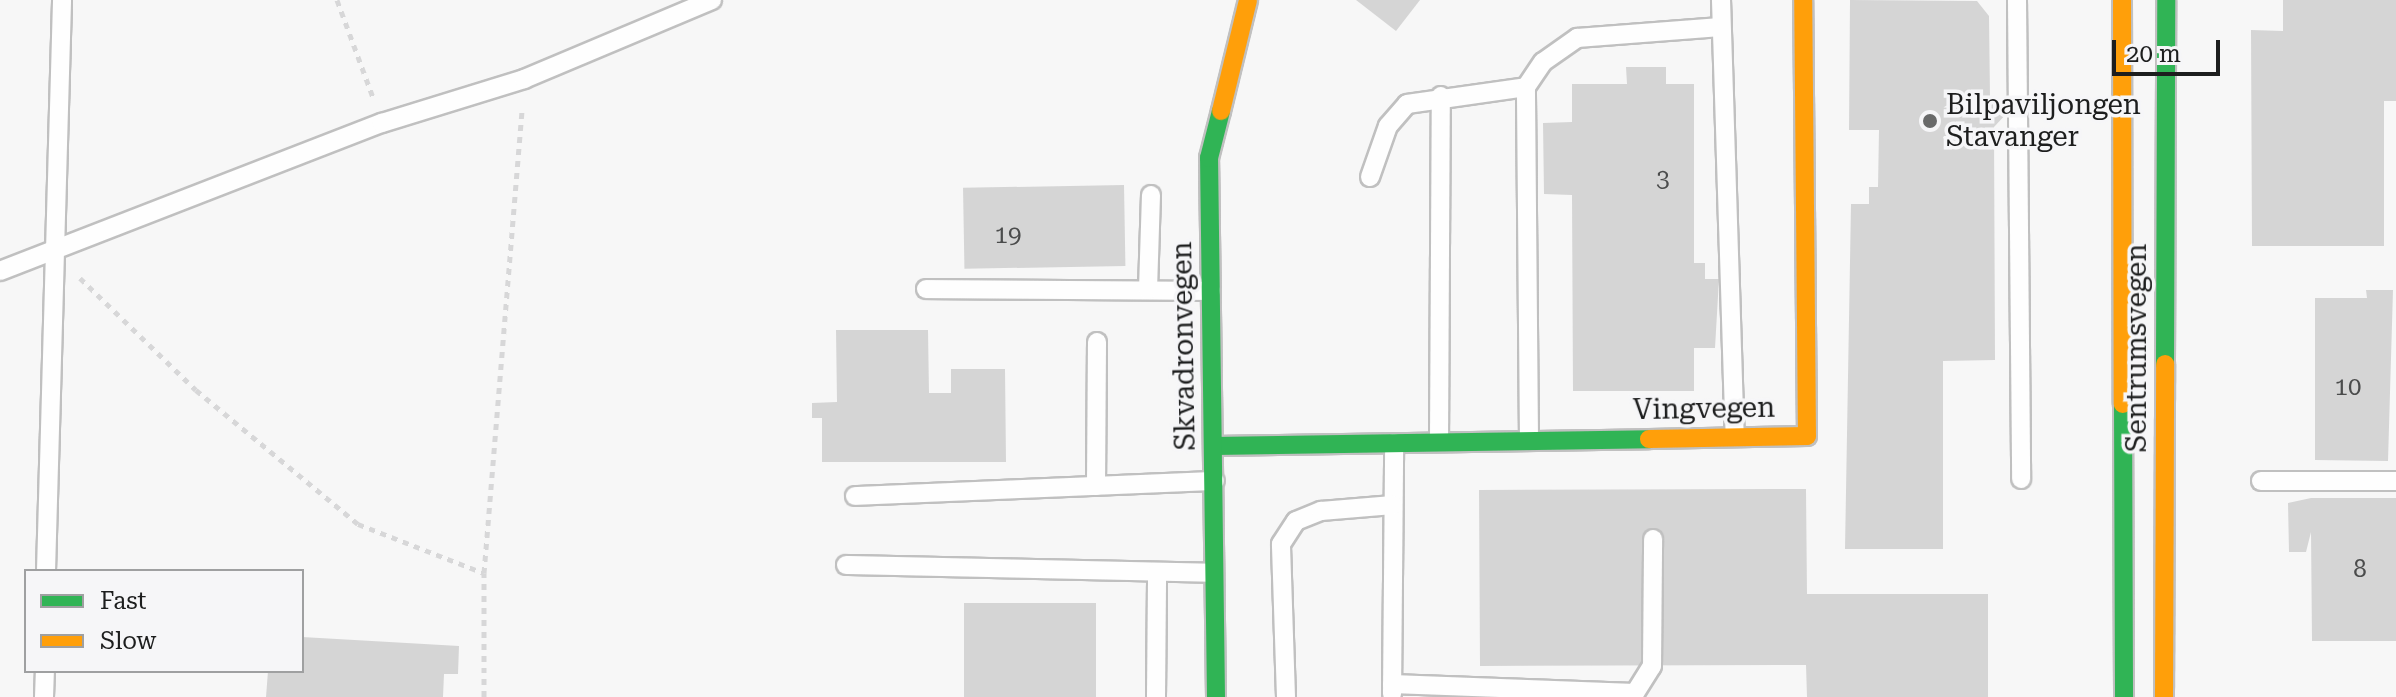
<!DOCTYPE html>
<style>
body{margin:0}
#map{position:relative;width:2396px;height:697px;overflow:hidden;background:#f7f7f7;font-family:"Roboto Serif",serif}
div>[style]{position:absolute}
[style*='--x']{left:calc(var(--x)*1px);top:calc(var(--y)*1px);width:calc(var(--w)*1px);rotate:calc(var(--a)*1deg)}
.building>*{inset:0;background:#d5d5d5;transform-origin:0 0}
.path>*{height:5px;margin-top:-2.5px;transform-origin:0;background:repeating-linear-gradient(90deg,#d7d7d8 0 6px,transparent 0 12px)}
.roads{filter:drop-shadow(2px 0 #c0c0c0) drop-shadow(-2px 0 #c0c0c0) drop-shadow(0 2px #c0c0c0) drop-shadow(0 -2px #c0c0c0)}
.lane>*{height:18px;margin:-9px;padding:0 9px;transform-origin:9px;border-radius:9px;background:#fefefe}
.fast>*{height:18px;margin:-9px;padding:0 9px;transform-origin:9px;border-radius:9px;background:#30b455}
.slow>*{height:18px;margin:-9px;padding:0 9px;transform-origin:9px;border-radius:9px;background:#ff9f0a}
.dots>*{width:22px;height:22px;translate:-50% -50%;box-sizing:border-box;border:4px solid #f6f6f8;border-radius:50%}
span{translate:-50% -50%;white-space:nowrap;text-align:center;line-height:1.15;-webkit-text-stroke:7px #f6f6f8;paint-order:stroke}
.number-label{font-size:24px;color:#4b4c4c}
.number-label span{-webkit-text-stroke-width:0}
.poi-label{font-size:28px;color:#1d1e1e}
.left{translate:0 -50%;text-align:left}
.street-label{font-size:28px;color:#1d1e1e}
.legend{position:absolute;left:24px;top:569px;width:280px;height:104px;box-sizing:border-box;background:#f6f6f8;border:2px solid #9fa0a1;margin:0;padding:10px 14px;list-style:none;font-size:24px;color:#1d1e1e}
.legend li{display:flex;align-items:center;gap:16px;height:40px}
.legend b{width:40px;border:2px solid #9fa0a1}
.scale{position:absolute;left:2112px;top:40px;width:108px;height:36px;box-sizing:border-box;border:4px solid #1d1e1e;border-top:0;padding-left:10px;font-size:24px;line-height:28px;white-space:nowrap;color:#1d1e1e;-webkit-text-stroke:6px #f6f6f8;paint-order:stroke}
</style>
<div id="map">
<div class="building">
<div style="clip-path:polygon(1356px 0,1420px 0,1396px 31px)"></div>
<div style="clip-path:polygon(1850px 0,1977px 1px,1989px 16px,1990px 97px,2008px 112px,1994px 127px,1995px 360px,1943px 361px,1943px 549px,1845px 549px,1851px 204px,1869px 204px,1869px 187px,1878px 187px,1879px 130px,1849px 130px)"></div>
<div style="clip-path:polygon(2283px 0,2396px 0,2396px 101px,2384px 101px,2384px 246px,2252px 246px,2251px 30px,2283px 31px)"></div>
<div style="clip-path:polygon(1626px 67px,1666px 67px,1666px 84px,1694px 84px,1694px 263px,1705px 263px,1705px 279px,1719px 279px,1715px 348px,1694px 348px,1694px 391px,1573px 391px,1572px 195px,1544px 194px,1543px 123px,1572px 122px,1572px 84px,1627px 84px)"></div>
<div style="left:1124px;top:185px;width:81px;height:161px;rotate:89deg"></div>
<div style="clip-path:polygon(2366px 290px,2393px 290px,2388px 461px,2315px 460px,2315px 298px,2367px 298px)"></div>
<div style="clip-path:polygon(836px 330px,928px 330px,929px 393px,951px 393px,951px 369px,1005px 369px,1006px 462px,822px 462px,822px 418px,812px 418px,812px 403px,837px 402px)"></div>
<div style="clip-path:polygon(1806px 489px,1807px 594px,1988px 594px,1988px 697px,1807px 697px,1806px 665px,1480px 666px,1479px 490px)"></div>
<div style="clip-path:polygon(2311px 498px,2396px 498px,2396px 641px,2312px 641px,2311px 532px,2306px 552px,2289px 552px,2288px 503px)"></div>
<div style="left:964px;top:603px;width:132px;height:94px"></div>
<div style="clip-path:polygon(302px 637px,459px 646px,458px 674px,444px 674px,443px 697px,266px 697px,268px 671px,302px 671px)"></div>
</div>
<div class="path">
<div style="--x:337;--y:0;--w:107;--a:69.7"></div>
<div style="--x:80;--y:278;--w:161;--a:44"></div>
<div style="--x:196;--y:390;--w:210;--a:39.6"></div>
<div style="--x:358;--y:524;--w:135;--a:21.3"></div>
<div style="--x:484;--y:697;--w:124;--a:-90"></div>
<div style="--x:484;--y:573;--w:467;--a:-85.3"></div>
</div>
<div class="roads">
<div class="lane">
<div style="--x:1721;--y:0;--w:437;--a:88.2"></div>
<div style="--x:2017;--y:0;--w:479;--a:89.5"></div>
<div style="--x:1370;--y:177;--w:54;--a:-70.6"></div>
<div style="--x:1388;--y:126;--w:29;--a:-49"></div>
<div style="--x:1407;--y:104;--w:120;--a:-8.1"></div>
<div style="--x:0;--y:271;--w:410;--a:-21.2"></div>
<div style="--x:382;--y:123;--w:149;--a:-17.2"></div>
<div style="--x:524;--y:79;--w:204;--a:-22.8"></div>
<div style="--x:926;--y:289;--w:285;--a:0.4"></div>
<div style="--x:1148;--y:290;--w:95;--a:-88.2"></div>
<div style="--x:1529;--y:439;--w:352;--a:-90.5"></div>
<div style="--x:1526;--y:87;--w:30;--a:-56"></div>
<div style="--x:1543;--y:62;--w:42;--a:-35.2"></div>
<div style="--x:1577;--y:38;--w:144;--a:-4.4"></div>
<div style="--x:1439;--y:442;--w:346;--a:-89.7"></div>
<div style="--x:2261;--y:481;--w:135;--a:0"></div>
<div style="--x:1096;--y:486;--w:144;--a:-89.6"></div>
<div style="--x:855;--y:496;--w:360;--a:-2.4"></div>
<div style="--x:846;--y:565;--w:368;--a:1.2"></div>
<div style="--x:46;--y:571;--w:571;--a:-88.39"></div>
<div style="--x:1392;--y:684;--w:243;--a:2.1"></div>
<div style="--x:1635;--y:693;--w:32;--a:-58"></div>
<div style="--x:1652;--y:666;--w:127;--a:-89.5"></div>
<div style="--x:1392;--y:694;--w:251;--a:-89.5"></div>
<div style="--x:44;--y:697;--w:26;--a:-88"></div>
<div style="--x:1156;--y:697;--w:125;--a:-89.5"></div>
<div style="--x:1286;--y:697;--w:153;--a:-91.9"></div>
<div style="--x:1281;--y:544;--w:27;--a:-57"></div>
<div style="--x:1296;--y:521;--w:27;--a:-22"></div>
<div style="--x:1321;--y:511;--w:72;--a:-4.8"></div>
</div>
<div class="fast">
<div style="--x:2165;--y:364;--w:364;--a:-89.8"></div>
<div style="--x:2123;--y:404;--w:293;--a:89.8"></div>
<div style="--x:1214;--y:446;--w:435;--a:-0.9"></div>
<div style="--x:1216;--y:697;--w:539;--a:-90.74"></div>
<div style="--x:1209;--y:158;--w:49;--a:-75.7"></div>
</div>
<div class="slow">
<div style="--x:2122;--y:0;--w:404;--a:89.9"></div>
<div style="--x:1221;--y:111;--w:114;--a:-76.3"></div>
<div style="--x:1649;--y:439;--w:158;--a:-1.1"></div>
<div style="--x:1807;--y:436;--w:436;--a:-90.5"></div>
<div style="--x:2164;--y:697;--w:333;--a:-89.8"></div>
</div>
</div>
<div class="dots">
<div style="left:1930px;top:121px;background:#696a6a"></div>
</div>
<div class="number-label">
<span style="left:1663px;top:180px">3</span>
<span style="left:1008px;top:236px">19</span>
<span style="left:2348px;top:388px">10</span>
<span style="left:2360px;top:570px">8</span>
</div>
<div class="poi-label">
<span class="left" style="left:1946px;top:121px">Bilpaviljongen<br>Stavanger</span>
</div>
<div class="street-label">
<span style="left:1184px;top:346px;rotate:-91deg">Skvadronvegen</span>
<span style="left:2137px;top:348px;rotate:-90deg">Sentrumsvegen</span>
<span style="left:1704px;top:409px;rotate:-1deg">Vingvegen</span>
</div>
<ul class="legend">
<li><b style="height:10px;background:#30b455"></b>Fast</li>
<li><b style="height:10px;background:#ff9f0a"></b>Slow</li>
</ul>
<div class="scale">20 m</div>
</div>
